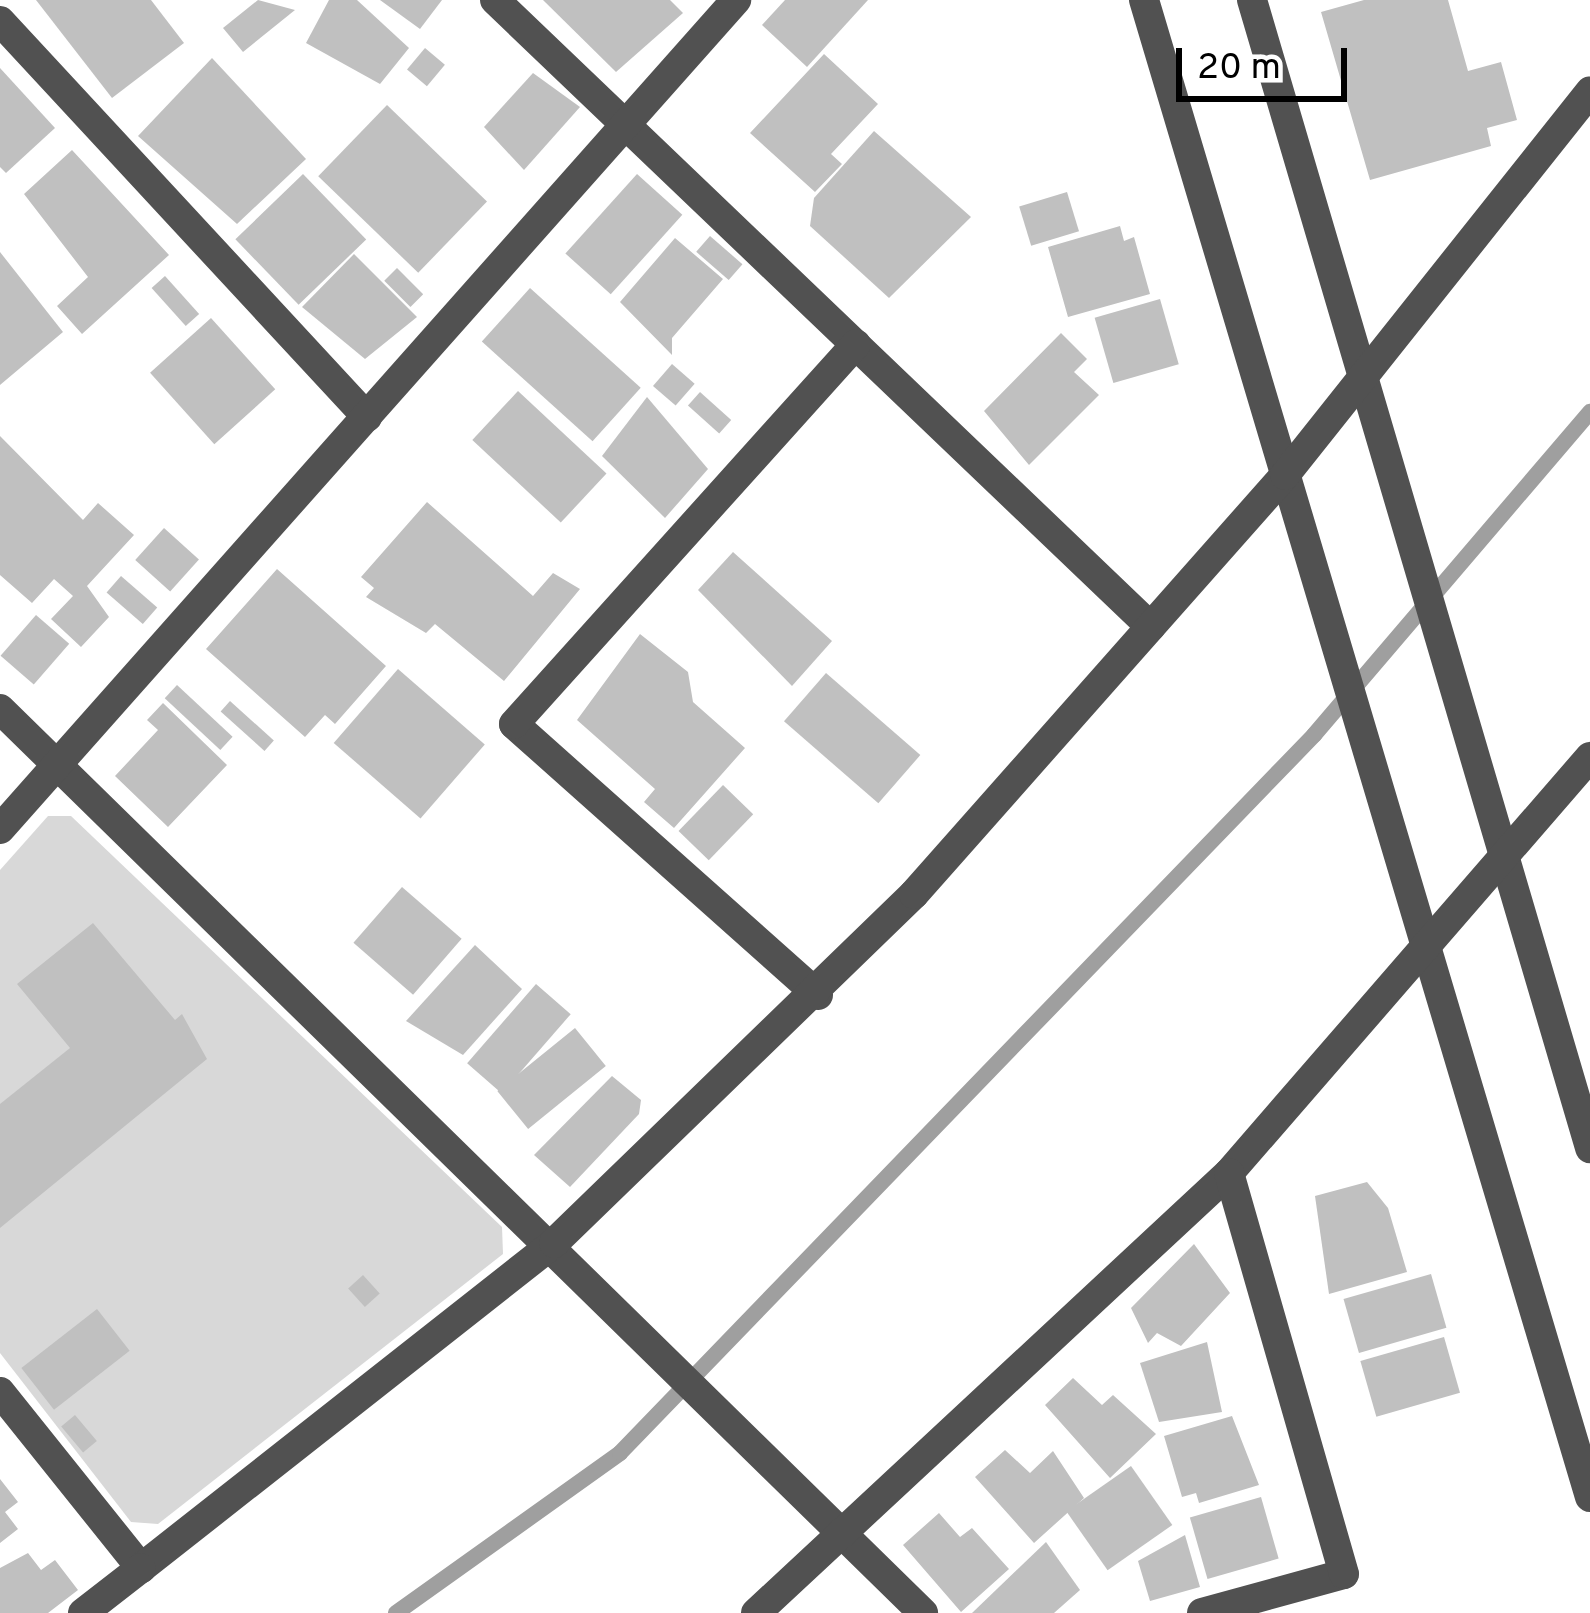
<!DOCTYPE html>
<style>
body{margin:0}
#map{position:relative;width:1590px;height:1613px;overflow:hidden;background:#fff;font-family:Overpass,sans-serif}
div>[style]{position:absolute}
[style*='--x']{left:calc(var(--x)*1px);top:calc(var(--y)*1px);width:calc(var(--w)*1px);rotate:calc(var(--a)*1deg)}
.green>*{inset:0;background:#d8d8d8}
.stream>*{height:16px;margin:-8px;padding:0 8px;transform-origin:8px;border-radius:8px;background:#9f9f9f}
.building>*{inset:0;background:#c0c0c0;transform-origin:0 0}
.minor>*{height:30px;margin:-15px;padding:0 15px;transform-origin:15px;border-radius:15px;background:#515151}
span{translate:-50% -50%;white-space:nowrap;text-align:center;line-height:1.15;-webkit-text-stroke:10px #fff;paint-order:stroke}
.scale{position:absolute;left:1176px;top:48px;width:171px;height:54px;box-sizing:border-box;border:6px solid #000;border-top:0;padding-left:15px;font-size:36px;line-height:42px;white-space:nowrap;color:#000;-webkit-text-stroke:9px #fff;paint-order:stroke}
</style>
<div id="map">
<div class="green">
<div style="clip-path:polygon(48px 816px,71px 816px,502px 1227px,503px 1254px,158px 1524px,131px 1522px,0 1353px,0 870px)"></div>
</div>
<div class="stream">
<div style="--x:396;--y:1613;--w:275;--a:-35.5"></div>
<div style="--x:620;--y:1453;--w:999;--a:-45.97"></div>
<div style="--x:1314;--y:735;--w:425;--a:-49.5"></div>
</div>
<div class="building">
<div style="clip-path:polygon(36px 0,151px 0,184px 43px,112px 98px)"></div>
<div style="clip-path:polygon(258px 0,295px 10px,243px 52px,223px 28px)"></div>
<div style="clip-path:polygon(329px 0,357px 0,409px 48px,380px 84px,306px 43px)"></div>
<div style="clip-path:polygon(380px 0,442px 0,420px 29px)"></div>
<div style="clip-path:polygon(543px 0,670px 0,683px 13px,616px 72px)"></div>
<div style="clip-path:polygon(785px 0,868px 0,807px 67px,762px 25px)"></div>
<div style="clip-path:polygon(1364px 0,1448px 0,1468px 71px,1501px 62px,1517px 120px,1487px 128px,1491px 146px,1370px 180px,1321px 12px)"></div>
<div style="left:425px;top:48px;width:26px;height:28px;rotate:40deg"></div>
<div style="clip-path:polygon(824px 54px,878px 104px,831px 154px,842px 164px,815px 192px,750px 133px)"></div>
<div style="clip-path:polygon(212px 58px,306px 159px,237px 224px,138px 136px)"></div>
<div style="clip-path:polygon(0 68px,55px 128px,6px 173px,0 167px)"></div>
<div style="clip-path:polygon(533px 73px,580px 107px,524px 170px,484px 127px)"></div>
<div style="left:387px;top:105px;width:139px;height:99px;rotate:44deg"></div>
<div style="clip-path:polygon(874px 131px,971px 217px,889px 298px,810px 226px,814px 198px)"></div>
<div style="clip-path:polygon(72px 150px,169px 255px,82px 334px,57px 306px,88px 277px,24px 194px)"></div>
<div style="left:303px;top:174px;width:91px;height:94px;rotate:46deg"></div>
<div style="left:637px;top:174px;width:61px;height:107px;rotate:42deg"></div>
<div style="left:1067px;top:192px;width:41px;height:50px;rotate:73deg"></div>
<div style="clip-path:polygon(1120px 226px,1124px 241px,1134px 237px,1150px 294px,1068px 317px,1048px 247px)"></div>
<div style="left:710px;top:236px;width:43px;height:21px;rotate:41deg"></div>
<div style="clip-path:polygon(675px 238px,723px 279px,672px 338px,672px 355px,620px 302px)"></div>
<div style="clip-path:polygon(0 252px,63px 332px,0 385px)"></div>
<div style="clip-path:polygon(354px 254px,417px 317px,365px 359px,302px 307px)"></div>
<div style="left:397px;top:268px;width:37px;height:18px;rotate:45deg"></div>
<div style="left:165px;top:276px;width:51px;height:18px;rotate:48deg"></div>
<div style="left:530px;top:288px;width:149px;height:72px;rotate:42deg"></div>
<div style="left:1160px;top:299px;width:68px;height:68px;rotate:74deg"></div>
<div style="left:211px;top:318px;width:96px;height:82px;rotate:48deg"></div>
<div style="clip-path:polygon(1061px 333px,1087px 359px,1074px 372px,1099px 395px,1029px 465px,984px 411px)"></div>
<div style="left:672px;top:364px;width:30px;height:29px;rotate:41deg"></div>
<div style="left:518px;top:391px;width:121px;height:67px;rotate:43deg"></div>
<div style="left:700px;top:392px;width:42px;height:18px;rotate:42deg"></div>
<div style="clip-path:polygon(647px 397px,708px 469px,665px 518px,602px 456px)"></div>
<div style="clip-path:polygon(0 436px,83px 520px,98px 503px,134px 535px,87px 586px,109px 617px,81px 647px,51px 619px,73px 596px,54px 579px,32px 603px,0 575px)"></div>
<div style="clip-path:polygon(427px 502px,533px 596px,553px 573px,580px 589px,504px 681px,435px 624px,426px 633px,366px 597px,374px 588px,361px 577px)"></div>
<div style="left:164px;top:528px;width:47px;height:43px;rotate:42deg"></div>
<div style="clip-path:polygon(733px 552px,832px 641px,792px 686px,698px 590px)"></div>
<div style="clip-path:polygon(277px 569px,386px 666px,335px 724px,325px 715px,305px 737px,206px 649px)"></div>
<div style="left:121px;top:576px;width:48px;height:22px;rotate:41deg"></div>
<div style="left:36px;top:615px;width:44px;height:54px;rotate:41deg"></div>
<div style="clip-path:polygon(640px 634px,688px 672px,693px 702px,745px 748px,674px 828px,644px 802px,655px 789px,577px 720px)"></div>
<div style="left:398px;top:669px;width:115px;height:98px;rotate:41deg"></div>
<div style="left:826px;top:673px;width:125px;height:64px;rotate:41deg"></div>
<div style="left:177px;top:685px;width:76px;height:18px;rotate:43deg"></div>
<div style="left:230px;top:701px;width:59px;height:14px;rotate:42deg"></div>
<div style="clip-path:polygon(163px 703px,227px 765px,168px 827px,115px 776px,158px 730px,147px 720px)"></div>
<div style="left:723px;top:785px;width:42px;height:64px;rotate:44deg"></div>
<div style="left:402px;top:887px;width:79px;height:74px;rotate:41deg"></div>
<div style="clip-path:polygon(93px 923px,175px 1020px,182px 1014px,207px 1059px,0 1228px,0 1104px,70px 1048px,17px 984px)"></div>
<div style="clip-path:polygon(475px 945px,522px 989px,463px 1055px,406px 1021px)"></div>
<div style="left:536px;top:984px;width:46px;height:105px;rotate:41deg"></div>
<div style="left:575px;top:1028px;width:49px;height:100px;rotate:51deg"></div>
<div style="clip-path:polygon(612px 1076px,641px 1100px,639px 1114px,570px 1187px,534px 1155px)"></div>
<div style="clip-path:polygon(1367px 1182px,1388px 1208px,1407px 1272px,1329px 1294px,1315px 1196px)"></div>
<div style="clip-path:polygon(1194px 1244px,1230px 1293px,1181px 1346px,1157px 1333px,1148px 1343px,1131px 1308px)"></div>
<div style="left:1431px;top:1274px;width:56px;height:91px;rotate:74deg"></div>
<div style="left:363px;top:1275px;width:25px;height:20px;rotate:48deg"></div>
<div style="left:97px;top:1309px;width:53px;height:96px;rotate:52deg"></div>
<div style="left:1444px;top:1337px;width:58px;height:87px;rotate:74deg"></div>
<div style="clip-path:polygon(1207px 1342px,1222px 1412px,1159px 1422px,1140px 1363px)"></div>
<div style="clip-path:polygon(1073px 1378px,1102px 1405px,1113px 1395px,1156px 1434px,1110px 1478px,1045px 1405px)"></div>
<div style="left:75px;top:1415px;width:34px;height:18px;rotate:50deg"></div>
<div style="clip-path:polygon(1232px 1416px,1259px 1485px,1199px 1503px,1196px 1493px,1182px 1497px,1164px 1436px)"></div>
<div style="clip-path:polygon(1005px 1450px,1030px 1473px,1053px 1451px,1084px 1498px,1034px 1543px,975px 1477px)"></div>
<div style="left:1131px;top:1466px;width:72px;height:79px;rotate:55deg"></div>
<div style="clip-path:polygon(0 1479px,18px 1502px,5px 1512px,18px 1529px,0 1543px)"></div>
<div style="left:1261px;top:1497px;width:64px;height:74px;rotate:74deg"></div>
<div style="clip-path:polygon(939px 1513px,960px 1537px,972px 1528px,1009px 1569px,961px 1612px,903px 1545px)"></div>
<div style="clip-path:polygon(1185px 1535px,1200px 1587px,1150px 1601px,1138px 1561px)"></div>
<div style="clip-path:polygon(1046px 1542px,1080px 1590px,1054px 1613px,972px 1613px)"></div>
<div style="clip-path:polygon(28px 1553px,41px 1570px,55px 1560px,78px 1590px,48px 1613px,0 1613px,0 1568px)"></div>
</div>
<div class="minor">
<div style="--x:495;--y:0;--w:907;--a:43.71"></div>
<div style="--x:1144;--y:0;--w:1562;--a:73.41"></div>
<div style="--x:1252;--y:0;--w:1197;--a:73.59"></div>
<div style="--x:0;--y:21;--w:540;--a:47.18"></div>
<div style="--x:0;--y:709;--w:1292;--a:44.4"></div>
<div style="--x:0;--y:829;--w:1109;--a:-48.4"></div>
<div style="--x:818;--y:995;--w:407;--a:-138.3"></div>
<div style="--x:514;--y:724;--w:511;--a:-48.01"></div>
<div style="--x:0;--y:1392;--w:226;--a:51.3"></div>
<div style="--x:141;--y:1568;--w:526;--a:-38.2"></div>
<div style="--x:554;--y:1243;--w:501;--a:-44.11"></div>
<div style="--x:914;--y:894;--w:560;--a:-48.48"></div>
<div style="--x:1285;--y:475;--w:490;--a:-51.5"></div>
<div style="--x:83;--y:1613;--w:73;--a:-37.8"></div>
<div style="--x:756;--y:1613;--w:646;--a:-42.93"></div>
<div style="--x:1229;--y:1173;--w:551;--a:-49.05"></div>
<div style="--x:1202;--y:1613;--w:147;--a:-15.4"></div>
<div style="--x:1344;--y:1574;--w:417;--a:-106"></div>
</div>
<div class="scale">20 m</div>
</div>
